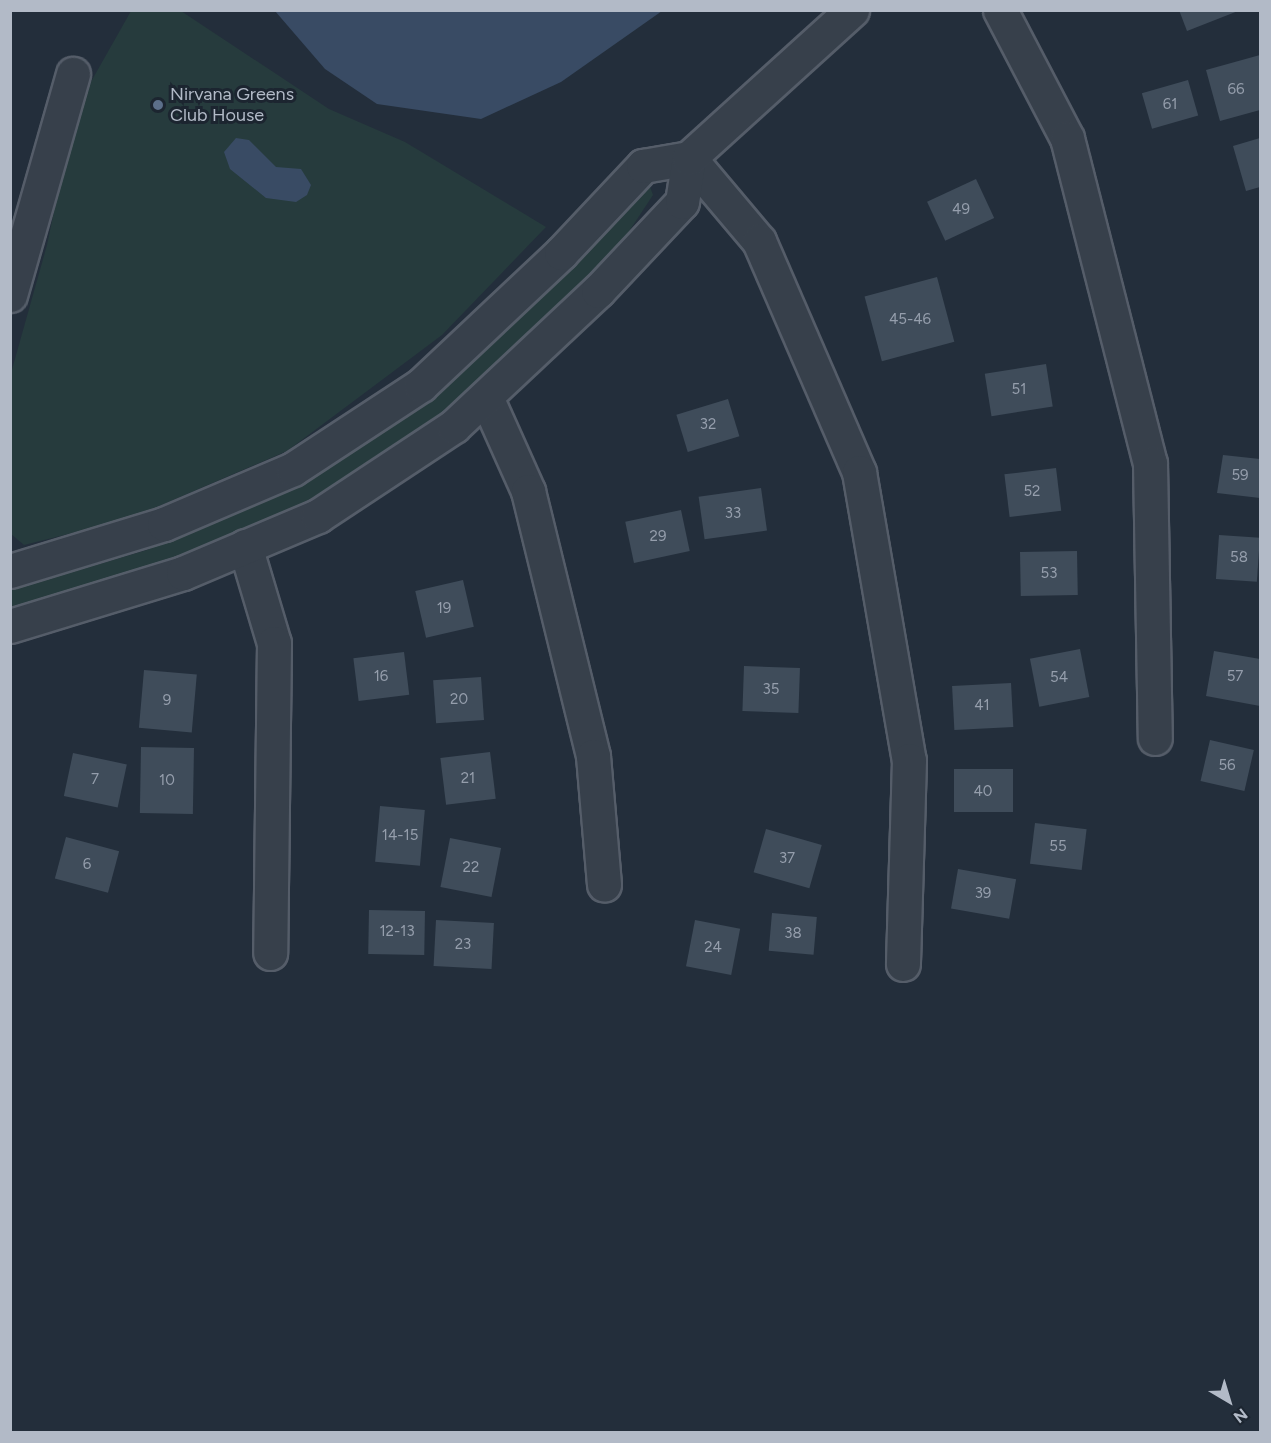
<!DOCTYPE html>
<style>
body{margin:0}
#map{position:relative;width:1271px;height:1443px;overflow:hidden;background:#232e3b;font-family:Figtree,sans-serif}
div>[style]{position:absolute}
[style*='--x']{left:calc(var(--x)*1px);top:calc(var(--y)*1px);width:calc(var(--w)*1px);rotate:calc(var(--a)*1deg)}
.green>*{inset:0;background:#263b3d}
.water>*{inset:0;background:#394b64}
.building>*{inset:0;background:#3f4c5a;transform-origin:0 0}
.roads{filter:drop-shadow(2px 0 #555d69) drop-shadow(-2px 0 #555d69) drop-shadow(0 2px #555d69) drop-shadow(0 -2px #555d69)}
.minor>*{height:33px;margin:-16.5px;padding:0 16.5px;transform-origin:16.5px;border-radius:16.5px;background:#37404b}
.dots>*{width:16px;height:16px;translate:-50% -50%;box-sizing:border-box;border:3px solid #1c2530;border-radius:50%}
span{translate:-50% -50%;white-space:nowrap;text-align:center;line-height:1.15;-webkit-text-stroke:6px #1c2530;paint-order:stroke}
.number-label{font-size:15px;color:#959eac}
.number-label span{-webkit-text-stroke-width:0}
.poi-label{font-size:18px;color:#b2bac7}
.left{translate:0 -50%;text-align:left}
.frame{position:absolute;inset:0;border:12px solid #b2bac7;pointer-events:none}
.north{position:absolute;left:1199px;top:1371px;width:60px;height:60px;-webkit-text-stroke:4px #1c2530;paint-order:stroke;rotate:142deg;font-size:16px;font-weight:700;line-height:24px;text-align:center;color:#b2bac7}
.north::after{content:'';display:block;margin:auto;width:21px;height:27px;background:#b2bac7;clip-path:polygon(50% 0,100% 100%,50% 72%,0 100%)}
</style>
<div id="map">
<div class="green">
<div style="clip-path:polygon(131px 11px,181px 11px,329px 109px,405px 142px,546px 227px,442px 335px,287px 451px,129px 519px,24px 545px,11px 534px,11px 373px,47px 245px,75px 110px)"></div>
<div style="clip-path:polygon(649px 184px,653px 195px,622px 242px,574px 292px,431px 422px,335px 490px,155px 570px,11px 613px,11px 590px,147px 550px,265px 497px,636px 187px)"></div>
</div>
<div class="water">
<div style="clip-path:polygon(275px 11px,662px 11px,561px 82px,481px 119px,377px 104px,325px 69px)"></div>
<div style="clip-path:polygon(236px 138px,249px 140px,276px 167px,301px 169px,311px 185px,307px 195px,296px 202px,266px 198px,230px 169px,224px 152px)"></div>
</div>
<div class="building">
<div style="clip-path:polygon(1179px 10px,1238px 10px,1238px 11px,1187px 31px)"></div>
<div style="clip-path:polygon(1260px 55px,1260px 110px,1220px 121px,1206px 70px)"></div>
<div style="left:1188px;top:80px;width:37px;height:48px;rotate:74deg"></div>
<div style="clip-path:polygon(1260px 138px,1260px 187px,1246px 191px,1233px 146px)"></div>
<div style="left:976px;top:179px;width:43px;height:54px;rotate:65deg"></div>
<div style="left:937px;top:277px;width:67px;height:75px;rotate:75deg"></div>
<div style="left:1046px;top:364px;width:43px;height:62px;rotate:81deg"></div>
<div style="left:728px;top:399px;width:39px;height:54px;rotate:73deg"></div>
<div style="clip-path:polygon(1223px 455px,1260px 459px,1260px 498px,1217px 493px)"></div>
<div style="left:1056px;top:468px;width:43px;height:52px;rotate:83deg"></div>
<div style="left:761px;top:488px;width:43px;height:63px;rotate:82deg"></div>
<div style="left:681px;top:510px;width:42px;height:57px;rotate:78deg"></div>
<div style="left:1219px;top:535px;width:41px;height:44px;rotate:4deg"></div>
<div style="left:1077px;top:551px;width:44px;height:57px;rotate:89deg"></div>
<div style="left:463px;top:580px;width:48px;height:49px;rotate:77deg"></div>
<div style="left:1080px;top:649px;width:49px;height:51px;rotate:79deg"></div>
<div style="clip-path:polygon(1214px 651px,1260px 659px,1260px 706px,1206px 696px)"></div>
<div style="left:404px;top:652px;width:43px;height:51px;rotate:83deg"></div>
<div style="left:744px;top:666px;width:56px;height:45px;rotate:2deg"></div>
<div style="left:144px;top:670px;width:53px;height:58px;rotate:5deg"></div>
<div style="left:481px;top:677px;width:43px;height:48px;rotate:86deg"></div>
<div style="left:1011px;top:683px;width:44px;height:59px;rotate:87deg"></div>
<div style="left:1210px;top:740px;width:45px;height:42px;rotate:13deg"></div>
<div style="left:141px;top:747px;width:53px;height:66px;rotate:1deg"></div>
<div style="left:490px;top:752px;width:47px;height:50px;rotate:83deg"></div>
<div style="left:73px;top:753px;width:55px;height:44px;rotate:12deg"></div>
<div style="left:1013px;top:769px;width:43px;height:59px;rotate:90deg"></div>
<div style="left:380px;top:806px;width:45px;height:56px;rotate:5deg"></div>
<div style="left:1035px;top:823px;width:52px;height:41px;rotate:7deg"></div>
<div style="left:766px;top:829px;width:58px;height:45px;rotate:16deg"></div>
<div style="left:66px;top:837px;width:55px;height:43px;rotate:15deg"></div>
<div style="left:450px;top:838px;width:52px;height:50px;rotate:11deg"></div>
<div style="left:958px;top:869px;width:59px;height:40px;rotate:10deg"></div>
<div style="left:369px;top:910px;width:56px;height:44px;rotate:1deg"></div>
<div style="left:772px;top:913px;width:45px;height:38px;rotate:5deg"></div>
<div style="left:436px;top:920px;width:58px;height:46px;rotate:3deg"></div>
<div style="left:695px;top:920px;width:46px;height:47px;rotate:11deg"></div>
</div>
<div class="roads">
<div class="minor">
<div style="--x:1000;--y:10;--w:144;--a:62.4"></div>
<div style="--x:1067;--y:138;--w:335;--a:75.7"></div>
<div style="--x:1150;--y:463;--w:275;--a:89"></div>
<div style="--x:10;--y:295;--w:230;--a:-74.1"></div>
<div style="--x:486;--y:397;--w:103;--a:65.9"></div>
<div style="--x:528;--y:491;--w:273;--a:76.2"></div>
<div style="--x:593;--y:756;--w:129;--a:85.1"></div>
<div style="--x:245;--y:546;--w:101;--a:73.4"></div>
<div style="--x:274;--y:643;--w:310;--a:90.7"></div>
<div style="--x:10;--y:571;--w:161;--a:-17"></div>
<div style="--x:164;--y:524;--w:140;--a:-23.1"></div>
<div style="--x:293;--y:469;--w:153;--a:-33.3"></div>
<div style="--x:421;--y:385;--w:192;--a:-43.3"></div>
<div style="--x:561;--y:253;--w:120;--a:-46.7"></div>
<div style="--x:643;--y:166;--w:47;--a:-9.9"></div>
<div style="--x:689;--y:158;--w:109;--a:49.9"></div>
<div style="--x:759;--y:241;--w:252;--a:66.6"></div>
<div style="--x:859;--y:472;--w:292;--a:80.2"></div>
<div style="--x:909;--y:760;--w:204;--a:91.7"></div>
<div style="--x:10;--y:626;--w:181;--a:-17"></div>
<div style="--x:183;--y:573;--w:147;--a:-22.9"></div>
<div style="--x:318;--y:516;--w:163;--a:-33.5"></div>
<div style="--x:454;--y:426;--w:197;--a:-43.2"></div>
<div style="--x:598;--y:291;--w:122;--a:-46.7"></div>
<div style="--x:682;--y:202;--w:45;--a:-81"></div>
<div style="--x:689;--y:158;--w:220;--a:-42.2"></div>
</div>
</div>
<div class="dots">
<div style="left:158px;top:105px;background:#5c6f8a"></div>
</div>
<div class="number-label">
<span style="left:1236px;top:90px">66</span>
<span style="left:1170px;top:105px">61</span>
<span style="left:961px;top:210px">49</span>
<span style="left:910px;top:320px">45-46</span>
<span style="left:1019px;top:390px">51</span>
<span style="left:708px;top:425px">32</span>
<span style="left:1240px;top:476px">59</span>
<span style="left:1032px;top:492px">52</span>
<span style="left:733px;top:514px">33</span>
<span style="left:658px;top:537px">29</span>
<span style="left:1239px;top:558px">58</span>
<span style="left:1049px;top:574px">53</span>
<span style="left:444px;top:609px">19</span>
<span style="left:381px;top:677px">16</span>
<span style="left:1235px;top:677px">57</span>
<span style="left:1059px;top:678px">54</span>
<span style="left:771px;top:690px">35</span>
<span style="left:459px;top:700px">20</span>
<span style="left:167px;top:701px">9</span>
<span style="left:982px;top:706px">41</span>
<span style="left:1227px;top:766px">56</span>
<span style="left:468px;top:779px">21</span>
<span style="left:95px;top:780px">7</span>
<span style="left:167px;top:781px">10</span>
<span style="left:983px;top:792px">40</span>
<span style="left:400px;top:836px">14-15</span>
<span style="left:1058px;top:847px">55</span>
<span style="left:787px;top:859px">37</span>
<span style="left:87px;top:865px">6</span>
<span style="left:471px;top:868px">22</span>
<span style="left:983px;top:894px">39</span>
<span style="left:397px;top:932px">12-13</span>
<span style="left:793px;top:934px">38</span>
<span style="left:463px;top:945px">23</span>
<span style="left:713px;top:948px">24</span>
</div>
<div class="poi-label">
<span class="left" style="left:170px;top:105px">Nirvana Greens<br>Club House</span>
</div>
<div class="frame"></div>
<div class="north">N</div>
</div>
